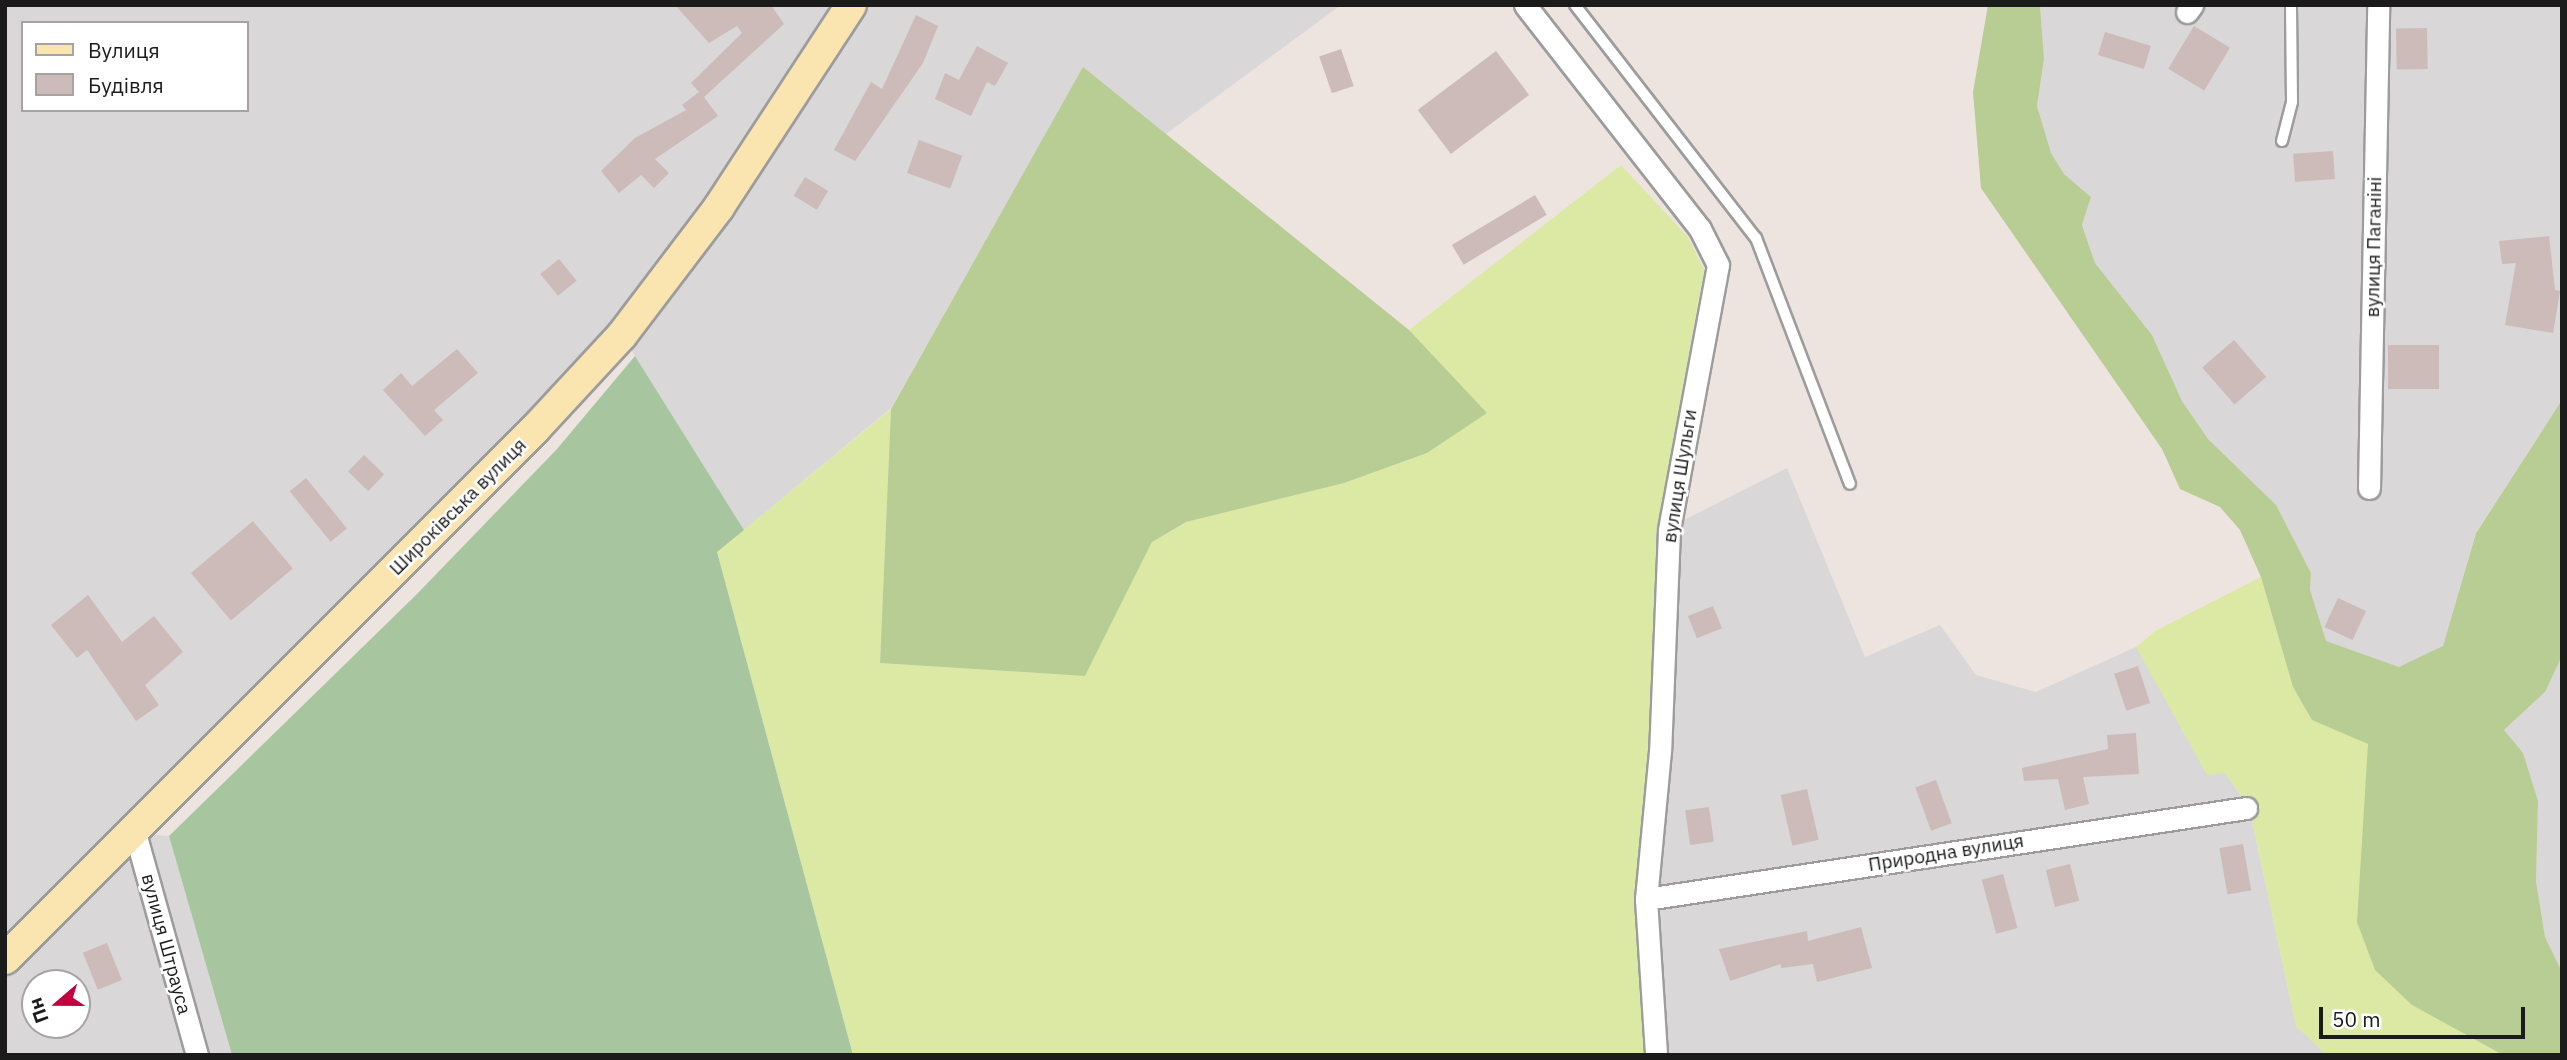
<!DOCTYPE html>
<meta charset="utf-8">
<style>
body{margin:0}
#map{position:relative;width:2567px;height:1060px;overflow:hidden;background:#ede4e0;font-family:"IBM Plex Sans",sans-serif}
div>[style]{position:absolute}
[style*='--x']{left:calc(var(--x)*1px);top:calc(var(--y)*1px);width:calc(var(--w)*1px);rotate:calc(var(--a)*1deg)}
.residential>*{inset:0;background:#d9d7d8}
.grass>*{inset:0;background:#dce9a4}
.forest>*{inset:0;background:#b7cd93}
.cemetery>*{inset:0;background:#a7c6a0}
.building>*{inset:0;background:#ccbbb9;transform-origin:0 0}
.roads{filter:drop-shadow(2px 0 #9c9c9c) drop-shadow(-2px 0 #9c9c9c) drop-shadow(0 2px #9c9c9c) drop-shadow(0 -2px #9c9c9c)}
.lane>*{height:10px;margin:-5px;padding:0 5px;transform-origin:5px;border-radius:5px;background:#fff}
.street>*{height:21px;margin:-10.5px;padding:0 10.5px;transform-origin:10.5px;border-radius:10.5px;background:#fff}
.secondary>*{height:30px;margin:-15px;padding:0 15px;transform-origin:15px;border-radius:15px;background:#fae5b1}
span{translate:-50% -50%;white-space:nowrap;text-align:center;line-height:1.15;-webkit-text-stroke:5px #fff;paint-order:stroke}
.street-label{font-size:19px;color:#1b1b1b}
.frame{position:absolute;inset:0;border:7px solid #1b1b1b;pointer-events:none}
.legend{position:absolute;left:21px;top:21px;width:228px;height:91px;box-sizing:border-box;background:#fff;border:2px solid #a4a4a4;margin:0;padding:9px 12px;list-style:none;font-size:21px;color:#1b1b1b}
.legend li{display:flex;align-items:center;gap:14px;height:35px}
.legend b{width:35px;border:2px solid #a4a4a4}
.north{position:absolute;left:21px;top:969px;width:70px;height:70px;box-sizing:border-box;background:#fff;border:2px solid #a4a4a4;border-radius:50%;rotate:250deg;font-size:19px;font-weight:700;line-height:28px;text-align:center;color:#1b1b1b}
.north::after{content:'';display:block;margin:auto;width:24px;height:32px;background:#c50041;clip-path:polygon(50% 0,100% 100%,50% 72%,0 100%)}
.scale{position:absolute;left:2319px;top:1007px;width:206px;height:32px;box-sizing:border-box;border:4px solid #1b1b1b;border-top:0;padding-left:9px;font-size:21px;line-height:24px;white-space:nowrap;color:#1b1b1b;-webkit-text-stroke:5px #fff;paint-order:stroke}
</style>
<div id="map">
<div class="residential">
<div style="clip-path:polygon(evenodd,5px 5px,1341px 5px,1166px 134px,1083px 68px,891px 408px,744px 530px,622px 335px,136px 833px,169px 836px,232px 1055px,5px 1055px,5px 5px,23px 23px,247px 23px,247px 110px,23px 110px,23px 23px,5px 5px,35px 983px,77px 983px,77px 1025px,35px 1025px,35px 983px)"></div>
<div style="clip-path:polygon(2040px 5px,2562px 5px,2562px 400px,2476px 532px,2443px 646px,2432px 654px,2399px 667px,2325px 641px,2310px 590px,2311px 573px,2276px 506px,2208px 439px,2182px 401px,2152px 335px,2095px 263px,2082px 225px,2091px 197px,2064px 174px,2051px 153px,2037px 106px,2044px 59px)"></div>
<div style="clip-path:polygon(1787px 468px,1865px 657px,1940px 625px,1976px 675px,2036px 692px,2136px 647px,2249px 807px,2296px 1026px,2327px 1055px,1647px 1055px,1639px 896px,1652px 745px,1656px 534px)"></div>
<div style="clip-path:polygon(2562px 656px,2562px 972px,2545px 937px,2536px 881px,2538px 801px,2504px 730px,2545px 692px)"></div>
</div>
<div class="grass">
<div style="clip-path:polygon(1621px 165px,1688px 237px,1704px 270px,1656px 534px,1652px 745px,1639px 896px,1647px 1055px,853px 1055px,717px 552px,891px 409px,880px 663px,1085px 676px,1152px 542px,1186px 522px,1344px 483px,1427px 453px,1486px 413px,1409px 330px)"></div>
<div style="clip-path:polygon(2261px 577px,2293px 687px,2312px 719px,2368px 744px,2464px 1034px,2503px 1055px,2327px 1055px,2296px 1026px,2249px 807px,2225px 773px,2207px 775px,2136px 647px,2155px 631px)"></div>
</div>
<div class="forest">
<div style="clip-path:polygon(1988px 5px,2040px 5px,2044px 59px,2037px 106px,2051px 153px,2064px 174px,2091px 197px,2082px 225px,2095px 263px,2152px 335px,2182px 401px,2208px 439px,2276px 505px,2311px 573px,2310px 590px,2326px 641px,2399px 667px,2443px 646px,2476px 533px,2562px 400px,2562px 656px,2545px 692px,2504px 730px,2523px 753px,2538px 801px,2536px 881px,2545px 937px,2562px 972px,2562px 1055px,2503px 1055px,2412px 1005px,2375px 970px,2357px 922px,2368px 744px,2312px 720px,2293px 687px,2261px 577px,2240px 530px,2220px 507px,2180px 489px,2162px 449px,1981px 188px,1973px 92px)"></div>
<div style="clip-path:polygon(1083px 67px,1409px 330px,1487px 413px,1427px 453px,1344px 483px,1186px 522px,1152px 542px,1085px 676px,880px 663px,891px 409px)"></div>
</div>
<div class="cemetery">
<div style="clip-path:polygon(635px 356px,744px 530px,717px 552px,853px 1055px,232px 1055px,169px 836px,417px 594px,557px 449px)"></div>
</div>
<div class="building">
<div style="clip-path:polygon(675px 5px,771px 5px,784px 24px,704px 97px,718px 116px,655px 159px,669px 173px,654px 188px,641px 175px,619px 193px,601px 171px,635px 138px,686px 110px,682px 105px,699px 92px,691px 83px,742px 33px,737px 26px,709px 43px)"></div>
<div style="clip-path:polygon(916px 15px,938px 26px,923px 63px,855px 161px,834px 150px,871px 82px,882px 89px)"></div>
<div style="left:2194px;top:26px;width:42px;height:50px;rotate:31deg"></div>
<div style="left:2427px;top:28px;width:41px;height:31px;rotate:89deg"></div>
<div style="left:2105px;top:32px;width:48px;height:24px;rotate:17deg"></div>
<div style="clip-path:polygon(977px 46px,1008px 63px,995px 86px,987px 82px,971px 116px,935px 99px,945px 73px,959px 80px)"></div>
<div style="left:1341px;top:49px;width:39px;height:23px;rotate:71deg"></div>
<div style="left:1496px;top:51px;width:55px;height:98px;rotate:53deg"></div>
<div style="left:919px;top:140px;width:46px;height:35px;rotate:20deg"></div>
<div style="left:2333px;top:151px;width:28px;height:40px;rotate:86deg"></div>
<div style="left:805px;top:177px;width:27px;height:22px;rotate:31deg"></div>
<div style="left:1535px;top:195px;width:23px;height:97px;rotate:59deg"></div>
<div style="clip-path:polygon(2549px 236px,2555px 290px,2560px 291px,2553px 333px,2505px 325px,2516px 263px,2502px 264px,2499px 241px)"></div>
<div style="left:559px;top:259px;width:28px;height:24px;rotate:51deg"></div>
<div style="left:2234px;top:340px;width:49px;height:42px;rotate:49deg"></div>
<div style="left:2388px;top:345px;width:51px;height:44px"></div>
<div style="clip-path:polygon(457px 349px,478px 373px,434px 410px,443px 420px,425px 436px,383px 390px,401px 373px,412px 386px)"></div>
<div style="left:364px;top:455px;width:28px;height:23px;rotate:44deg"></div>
<div style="left:306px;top:478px;width:65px;height:21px;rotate:51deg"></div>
<div style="left:253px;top:521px;width:62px;height:81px;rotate:50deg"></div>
<div style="clip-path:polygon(88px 595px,122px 642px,154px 616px,183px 652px,145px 685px,159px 705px,136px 721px,87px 650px,77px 658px,51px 625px)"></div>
<div style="left:2338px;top:598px;width:31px;height:32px;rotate:25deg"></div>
<div style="left:1713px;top:606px;width:24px;height:27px;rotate:68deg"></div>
<div style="left:2138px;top:666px;width:39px;height:25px;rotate:72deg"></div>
<div style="clip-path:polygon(2136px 733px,2139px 774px,2083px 777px,2089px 804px,2065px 810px,2058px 779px,2024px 781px,2022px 768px,2108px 749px,2107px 735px)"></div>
<div style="left:1936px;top:780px;width:46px;height:22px;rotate:70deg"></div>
<div style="left:1807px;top:789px;width:52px;height:27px;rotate:77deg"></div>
<div style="left:1709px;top:807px;width:35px;height:24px;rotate:82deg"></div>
<div style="left:2243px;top:844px;width:47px;height:24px;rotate:80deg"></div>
<div style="left:2070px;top:864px;width:38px;height:25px;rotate:76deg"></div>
<div style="left:2003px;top:874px;width:56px;height:22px;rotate:75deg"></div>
<div style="clip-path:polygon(1861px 927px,1872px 968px,1817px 982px,1813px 964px,1781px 968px,1781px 964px,1730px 981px,1719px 949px,1807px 931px,1808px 941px)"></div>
<div style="left:107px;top:943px;width:40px;height:26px;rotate:68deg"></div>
</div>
<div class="roads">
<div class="lane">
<div style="--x:1575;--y:5;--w:295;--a:52.2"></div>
<div style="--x:1756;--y:238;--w:263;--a:69.1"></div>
<div style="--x:2282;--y:141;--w:40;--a:-75.6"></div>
<div style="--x:2292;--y:102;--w:97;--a:-90.6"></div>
</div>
<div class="street">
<div style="--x:1525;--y:5;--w:284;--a:52"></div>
<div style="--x:1700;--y:229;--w:40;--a:63.4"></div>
<div style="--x:1718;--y:265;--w:269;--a:100.5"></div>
<div style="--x:1669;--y:530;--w:221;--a:92.3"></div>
<div style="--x:1660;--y:751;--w:149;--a:95.4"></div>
<div style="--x:1646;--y:899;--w:156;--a:86.3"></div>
<div style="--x:2187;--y:12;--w:9;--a:-54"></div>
<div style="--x:2369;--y:488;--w:483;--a:-88.9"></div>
<div style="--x:135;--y:833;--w:230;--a:74.4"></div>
<div style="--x:1646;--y:899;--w:607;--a:-8.62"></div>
</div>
<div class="secondary">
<div style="--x:5;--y:959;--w:750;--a:-45"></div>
<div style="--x:535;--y:429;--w:128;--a:-47.2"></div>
<div style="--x:622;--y:335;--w:161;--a:-52.8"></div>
<div style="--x:719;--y:207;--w:241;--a:-56.8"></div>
</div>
</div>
<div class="street-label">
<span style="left:2374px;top:247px;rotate:-89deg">вулиця Паганіні</span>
<span style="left:1680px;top:476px;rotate:-81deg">вулиця Шульги</span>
<span style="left:458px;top:507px;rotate:-45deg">Широківська вулиця</span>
<span style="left:1946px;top:853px;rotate:-9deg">Природна вулиця</span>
<span style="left:166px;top:944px;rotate:75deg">вулиця Штрауса</span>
</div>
<div class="frame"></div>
<ul class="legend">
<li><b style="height:9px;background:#fae5b1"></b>Вулиця</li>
<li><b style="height:19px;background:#ccbbb9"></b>Будівля</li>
</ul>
<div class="north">Пн</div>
<div class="scale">50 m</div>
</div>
